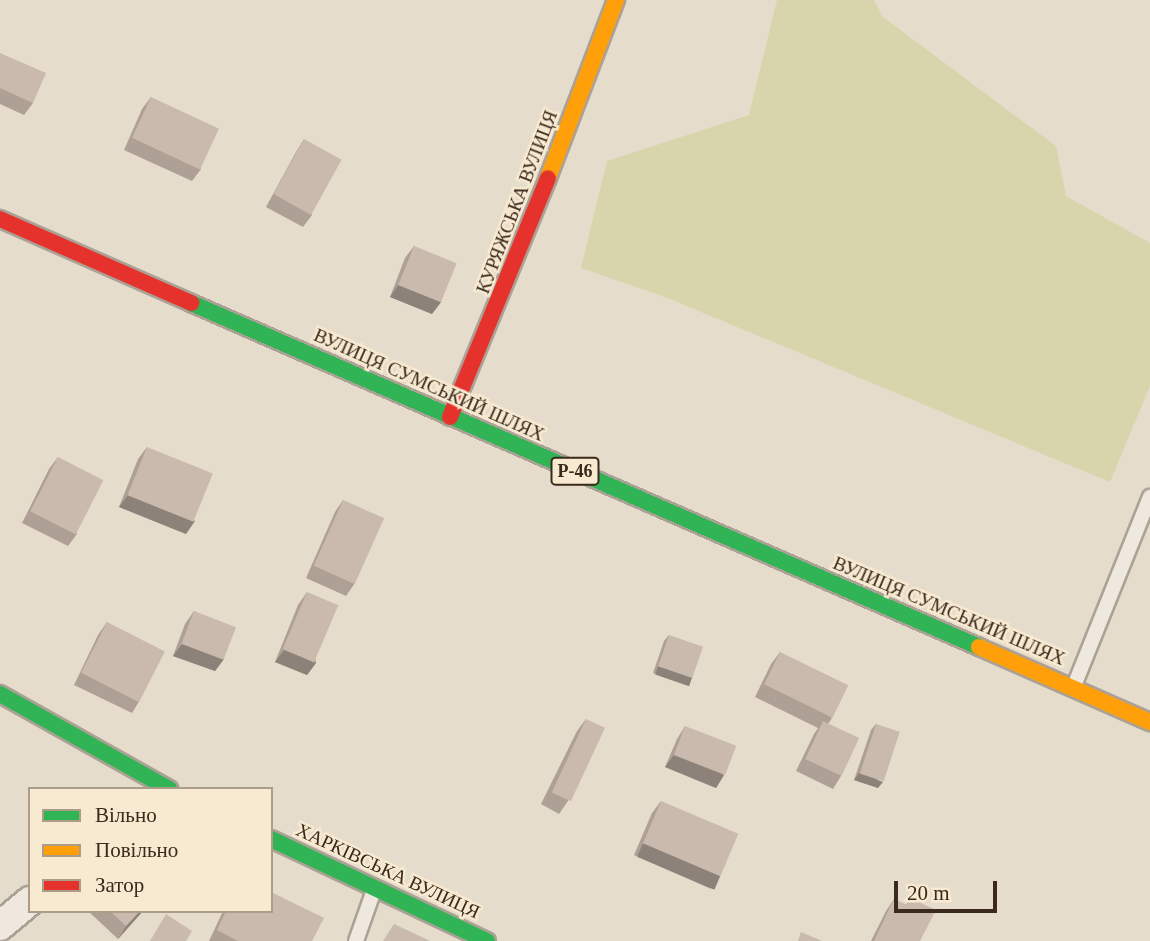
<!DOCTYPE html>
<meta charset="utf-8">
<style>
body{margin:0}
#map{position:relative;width:1150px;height:941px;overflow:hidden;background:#e6dccc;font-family:"Times New Roman",serif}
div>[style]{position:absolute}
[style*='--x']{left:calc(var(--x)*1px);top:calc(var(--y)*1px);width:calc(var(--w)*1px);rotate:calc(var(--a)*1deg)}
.green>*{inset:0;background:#d8d5ad}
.roads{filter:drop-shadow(2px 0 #aba195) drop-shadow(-2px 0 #aba195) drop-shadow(0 2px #aba195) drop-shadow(0 -2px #aba195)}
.lane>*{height:14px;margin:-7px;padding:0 7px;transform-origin:7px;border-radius:7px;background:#eee8de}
.street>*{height:28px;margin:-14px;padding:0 14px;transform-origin:14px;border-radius:14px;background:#eee8de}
.fast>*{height:16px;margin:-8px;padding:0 8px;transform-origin:8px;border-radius:8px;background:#30b455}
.slow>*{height:16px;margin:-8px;padding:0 8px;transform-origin:8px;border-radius:8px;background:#ff9f0a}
.jam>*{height:16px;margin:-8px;padding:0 8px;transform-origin:8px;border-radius:8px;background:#e5322d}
.wall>*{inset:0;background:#aea095}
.shaded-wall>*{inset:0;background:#8d8279;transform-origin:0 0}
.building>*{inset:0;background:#cabaad;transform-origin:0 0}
span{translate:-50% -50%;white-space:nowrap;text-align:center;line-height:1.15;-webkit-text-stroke:5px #f8ead1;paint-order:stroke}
.shield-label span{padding:2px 5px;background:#f8ead1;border:2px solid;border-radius:5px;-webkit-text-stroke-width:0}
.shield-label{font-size:18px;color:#3a291c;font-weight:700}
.street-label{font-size:19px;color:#3a291c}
.legend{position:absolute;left:28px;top:787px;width:245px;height:126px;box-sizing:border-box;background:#f8ead1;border:2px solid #ac9d89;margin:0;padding:9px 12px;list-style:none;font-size:21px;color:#3a291c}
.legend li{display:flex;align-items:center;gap:14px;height:35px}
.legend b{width:35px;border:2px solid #ac9d89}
.scale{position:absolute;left:894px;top:881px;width:103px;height:32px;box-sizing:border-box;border:4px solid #3a291c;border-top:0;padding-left:9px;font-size:21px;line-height:24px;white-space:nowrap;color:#3a291c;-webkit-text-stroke:5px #f8ead1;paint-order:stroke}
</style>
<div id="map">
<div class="green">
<div style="clip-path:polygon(777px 0,874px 0,883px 17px,1056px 146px,1066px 196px,1150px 243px,1150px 386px,1110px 482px,665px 297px,581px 268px,607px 161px,749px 115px)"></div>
</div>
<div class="roads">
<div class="lane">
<div style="--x:1074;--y:686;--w:204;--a:-68.1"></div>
<div style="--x:356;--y:941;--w:54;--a:-70.6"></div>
</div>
<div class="street">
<div style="--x:0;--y:926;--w:39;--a:-40"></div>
</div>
<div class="fast">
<div style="--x:191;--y:303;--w:860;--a:23.58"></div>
<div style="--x:0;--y:694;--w:194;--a:29.3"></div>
<div style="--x:271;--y:839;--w:239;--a:25.3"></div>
</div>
<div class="slow">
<div style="--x:548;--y:178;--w:191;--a:-69.1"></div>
<div style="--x:979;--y:647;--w:187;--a:23.7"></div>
</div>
<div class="jam">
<div style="--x:0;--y:219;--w:209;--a:23.7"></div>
<div style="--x:450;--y:417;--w:258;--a:-67.7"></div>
</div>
</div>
<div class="wall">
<div style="clip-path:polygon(0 53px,33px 103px,24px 115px,0 104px)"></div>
<div style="clip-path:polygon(151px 97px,201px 169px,192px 181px,124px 150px,142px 109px)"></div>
<div style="clip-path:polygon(304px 139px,312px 215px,303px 227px,266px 207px,296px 152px)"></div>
<div style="clip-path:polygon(414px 246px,441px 302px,432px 314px,390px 297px,405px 258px)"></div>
<div style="clip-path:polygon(147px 447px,186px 534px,119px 507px,138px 459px)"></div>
<div style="clip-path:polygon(58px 457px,77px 534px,68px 546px,22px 523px,49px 469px)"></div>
<div style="clip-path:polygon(343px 500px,355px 583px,346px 596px,306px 578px,335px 512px)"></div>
<div style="clip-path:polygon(307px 592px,316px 663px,307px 675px,275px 662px,298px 605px)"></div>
<div style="clip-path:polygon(194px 611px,224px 659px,215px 671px,173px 656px,185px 624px)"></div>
<div style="clip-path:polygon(107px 622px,140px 700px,132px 713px,74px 685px,98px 635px)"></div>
<div style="clip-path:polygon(669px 635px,692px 678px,688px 685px,653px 673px,664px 641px)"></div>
<div style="clip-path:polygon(780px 652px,832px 718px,828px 724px,841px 776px,833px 789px,796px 771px,814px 734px,818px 728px,755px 697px,771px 664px)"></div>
<div style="clip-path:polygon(586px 719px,568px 801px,559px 814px,541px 804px,577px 731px)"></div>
<div style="clip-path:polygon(876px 724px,878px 788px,854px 780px,871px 730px)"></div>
<div style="clip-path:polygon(685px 726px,724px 775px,716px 788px,665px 767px,677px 739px)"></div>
<div style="clip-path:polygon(661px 801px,711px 889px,634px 855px,652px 813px)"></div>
<div style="clip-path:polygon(910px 898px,920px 941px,871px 941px,886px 911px,894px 899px,906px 905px)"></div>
<div style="clip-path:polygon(88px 911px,143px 911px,118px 939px)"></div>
<div style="clip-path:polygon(223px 911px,271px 911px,312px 941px,209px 941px)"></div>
</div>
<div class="shaded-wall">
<div style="clip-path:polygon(398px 285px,441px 302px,432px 314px,390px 297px)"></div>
<div style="clip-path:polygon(128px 495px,195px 521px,186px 534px,119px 507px)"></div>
<div style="clip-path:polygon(182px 644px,224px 659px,215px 671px,173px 656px)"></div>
<div style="clip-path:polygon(284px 650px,316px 663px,307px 675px,275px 662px)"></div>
<div style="left:658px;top:666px;width:36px;height:9px;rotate:19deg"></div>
<div style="clip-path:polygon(674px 755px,724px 775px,716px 788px,665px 767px)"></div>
<div style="clip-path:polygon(859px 773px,883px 782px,878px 788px,854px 780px)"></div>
<div style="left:643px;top:843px;width:84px;height:15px;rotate:23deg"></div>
<div style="clip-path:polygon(140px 911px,143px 911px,118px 939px,126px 926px)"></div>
</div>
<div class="building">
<div style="clip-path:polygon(0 53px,46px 73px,33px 103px,0 88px)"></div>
<div style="left:151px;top:97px;width:75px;height:45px;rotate:25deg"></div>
<div style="left:304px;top:139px;width:43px;height:63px;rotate:29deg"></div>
<div style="left:414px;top:246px;width:46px;height:42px;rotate:22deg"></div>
<div style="left:147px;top:447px;width:71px;height:52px;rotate:22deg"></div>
<div style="left:58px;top:457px;width:51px;height:61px;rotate:27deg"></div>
<div style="left:343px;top:500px;width:45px;height:72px;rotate:24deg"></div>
<div style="left:307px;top:592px;width:34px;height:62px;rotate:23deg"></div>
<div style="left:194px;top:611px;width:45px;height:35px;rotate:21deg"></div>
<div style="left:107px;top:622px;width:65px;height:57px;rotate:27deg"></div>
<div style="left:669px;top:635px;width:36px;height:33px;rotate:19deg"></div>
<div style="left:780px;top:652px;width:76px;height:36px;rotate:26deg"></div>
<div style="left:586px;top:719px;width:21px;height:81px;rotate:25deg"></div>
<div style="left:823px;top:721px;width:40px;height:42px;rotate:25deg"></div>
<div style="left:876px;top:724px;width:25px;height:52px;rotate:18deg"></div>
<div style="left:685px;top:726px;width:55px;height:31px;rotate:21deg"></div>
<div style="left:661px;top:801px;width:84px;height:46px;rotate:23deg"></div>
<div style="clip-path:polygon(271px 892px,324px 918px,312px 941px,238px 941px,217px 930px,226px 911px,271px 911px)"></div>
<div style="clip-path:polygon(910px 898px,936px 910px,920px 941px,874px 941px,894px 899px,907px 905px)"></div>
<div style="clip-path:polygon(110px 911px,140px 911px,126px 926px)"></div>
<div style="clip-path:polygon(166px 914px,192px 931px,186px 941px,150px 941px)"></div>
<div style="clip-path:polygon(394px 924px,430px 941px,383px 941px)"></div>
<div style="clip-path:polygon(801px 932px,822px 941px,798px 941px)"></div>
</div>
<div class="shield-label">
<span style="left:575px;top:471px">Р-46</span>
</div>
<div class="street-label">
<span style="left:517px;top:202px;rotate:-69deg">КУРЯЖСЬКА ВУЛИЦЯ</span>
<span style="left:429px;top:385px;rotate:24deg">ВУЛИЦЯ СУМСЬКИЙ ШЛЯХ</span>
<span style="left:949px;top:611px;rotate:23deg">ВУЛИЦЯ СУМСЬКИЙ ШЛЯХ</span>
<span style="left:388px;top:871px;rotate:25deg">ХАРКІВСЬКА ВУЛИЦЯ</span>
</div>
<ul class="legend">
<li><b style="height:9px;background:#30b455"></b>Вільно</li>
<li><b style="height:9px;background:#ff9f0a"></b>Повільно</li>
<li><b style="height:9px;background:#e5322d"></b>Затор</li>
</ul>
<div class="scale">20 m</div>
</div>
